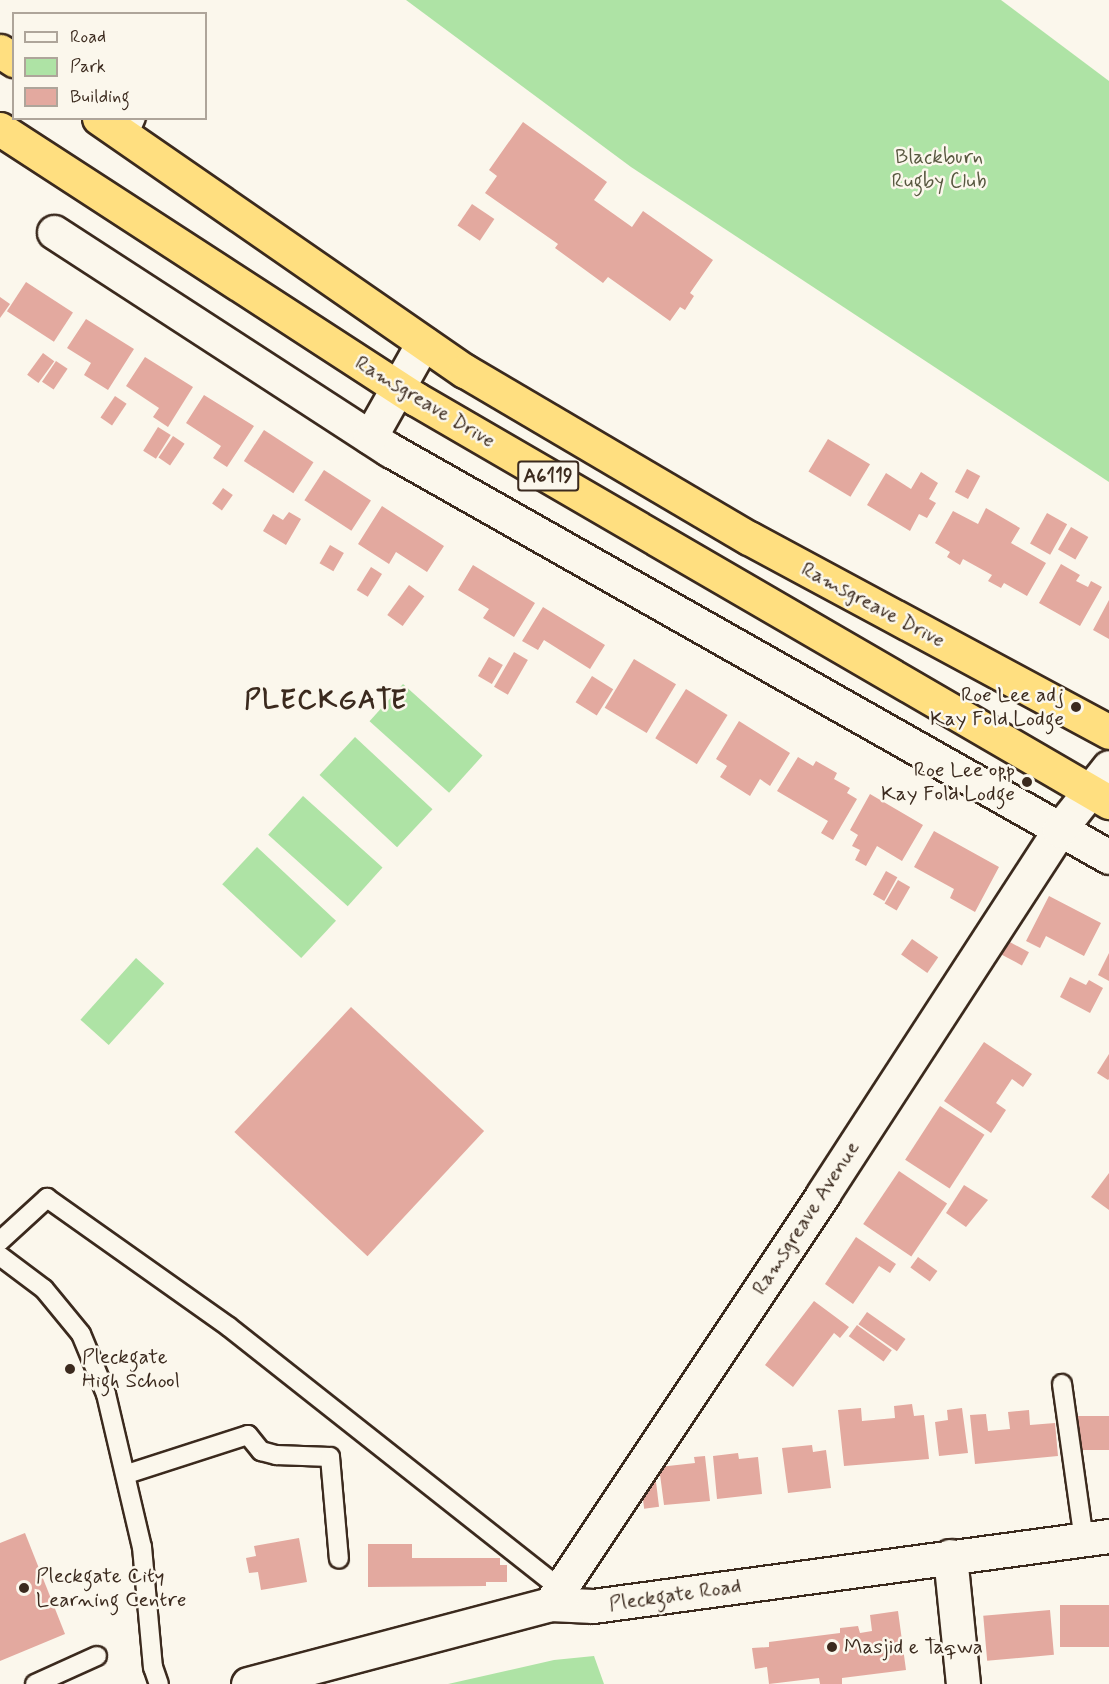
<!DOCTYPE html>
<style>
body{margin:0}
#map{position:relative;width:1109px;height:1684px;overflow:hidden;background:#fbf7ec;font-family:Mynerve,sans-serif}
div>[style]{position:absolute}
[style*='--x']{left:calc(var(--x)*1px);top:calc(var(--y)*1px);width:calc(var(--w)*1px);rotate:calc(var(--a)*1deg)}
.green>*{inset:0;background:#aee3a5;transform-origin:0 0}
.building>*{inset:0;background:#e3a99f;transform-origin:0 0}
.roads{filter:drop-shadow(2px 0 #3b2a1e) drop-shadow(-2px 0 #3b2a1e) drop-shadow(0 2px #3b2a1e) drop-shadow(0 -2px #3b2a1e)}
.service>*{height:18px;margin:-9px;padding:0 9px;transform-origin:9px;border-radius:9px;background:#fbf7ec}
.minor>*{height:33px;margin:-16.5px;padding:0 16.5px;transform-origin:16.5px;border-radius:16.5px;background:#fbf7ec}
.secondary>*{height:33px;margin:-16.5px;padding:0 16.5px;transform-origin:16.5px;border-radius:16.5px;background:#fbf7ec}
.trunk>*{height:33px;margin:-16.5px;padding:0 16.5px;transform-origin:16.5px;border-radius:16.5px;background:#ffdf80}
.dots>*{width:16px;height:16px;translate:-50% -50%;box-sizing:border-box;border:3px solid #fbf7ec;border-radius:50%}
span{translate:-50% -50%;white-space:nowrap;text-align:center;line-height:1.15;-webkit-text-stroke:5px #fbf7ec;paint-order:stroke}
.shield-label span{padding:2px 4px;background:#fbf7ec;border:2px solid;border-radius:4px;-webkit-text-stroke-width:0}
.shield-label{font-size:20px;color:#3b2a1e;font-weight:700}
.park-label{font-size:21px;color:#585840}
.street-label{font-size:21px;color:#3b2a1e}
.poi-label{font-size:21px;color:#3b2a1e}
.right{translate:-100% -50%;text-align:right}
.left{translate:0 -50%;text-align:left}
.district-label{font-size:27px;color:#3b2a1e;font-weight:700;letter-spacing:1.5px}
.legend{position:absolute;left:12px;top:12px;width:195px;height:108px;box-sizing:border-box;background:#fbf7ec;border:2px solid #aea59a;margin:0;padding:8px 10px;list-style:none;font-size:18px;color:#3b2a1e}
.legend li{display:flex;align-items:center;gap:12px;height:30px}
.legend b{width:30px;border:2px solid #aea59a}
</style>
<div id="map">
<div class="green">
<div style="clip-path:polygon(406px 0,1001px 0,1109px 81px,1109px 482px,631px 167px)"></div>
<div style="left:403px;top:684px;width:107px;height:50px;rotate:42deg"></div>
<div style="left:355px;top:737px;width:106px;height:52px;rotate:43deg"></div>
<div style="left:303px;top:796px;width:107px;height:52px;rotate:42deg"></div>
<div style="left:257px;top:847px;width:108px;height:51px;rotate:43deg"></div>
<div style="left:136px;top:958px;width:38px;height:83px;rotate:42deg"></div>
<div style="clip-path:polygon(594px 1656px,604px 1684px,448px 1684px,554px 1660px)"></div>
</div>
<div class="building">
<div style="clip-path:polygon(523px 122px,607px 182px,594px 200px,632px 227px,643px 211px,713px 260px,690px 293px,694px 296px,685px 310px,680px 307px,670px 321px,608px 277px,603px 283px,555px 248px,558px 244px,485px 193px,497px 176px,489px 170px)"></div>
<div style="left:472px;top:204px;width:27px;height:26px;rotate:34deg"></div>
<div style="left:26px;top:282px;width:56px;height:35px;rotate:33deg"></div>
<div style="clip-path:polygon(0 297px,10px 304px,0 318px)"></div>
<div style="clip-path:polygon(86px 319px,134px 349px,108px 390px,84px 375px,91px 363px,67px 348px)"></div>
<div style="left:43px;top:353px;width:14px;height:27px;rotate:36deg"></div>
<div style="clip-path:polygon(145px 357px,193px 387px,168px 427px,153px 417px,159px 408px,126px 386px)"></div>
<div style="left:56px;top:361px;width:14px;height:25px;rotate:34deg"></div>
<div style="clip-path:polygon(204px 395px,254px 426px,227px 467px,213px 458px,221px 446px,186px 423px)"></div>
<div style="left:115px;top:396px;width:14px;height:26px;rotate:34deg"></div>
<div style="left:158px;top:427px;width:15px;height:28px;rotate:32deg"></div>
<div style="left:264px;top:430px;width:59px;height:37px;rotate:33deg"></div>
<div style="left:173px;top:436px;width:14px;height:26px;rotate:34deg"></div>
<div style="left:828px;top:439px;width:49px;height:38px;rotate:31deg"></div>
<div style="left:967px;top:469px;width:15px;height:26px;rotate:28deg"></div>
<div style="left:324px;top:470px;width:56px;height:36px;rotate:33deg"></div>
<div style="clip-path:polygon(921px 472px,938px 483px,929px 499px,936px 503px,927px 518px,919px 514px,910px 531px,867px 505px,886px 473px,911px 489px)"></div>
<div style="left:223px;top:488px;width:12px;height:19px;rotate:35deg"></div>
<div style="clip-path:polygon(382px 506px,444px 546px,427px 572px,396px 552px,389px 564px,358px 544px)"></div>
<div style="clip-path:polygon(986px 508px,1020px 528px,1011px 543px,1046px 563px,1027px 596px,1004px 583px,1001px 588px,988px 581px,992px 575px,963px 559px,960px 565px,947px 557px,950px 552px,935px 543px,953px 511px,978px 524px)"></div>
<div style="clip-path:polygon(289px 512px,301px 519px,286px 545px,263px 531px,273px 514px,283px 520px)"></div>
<div style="left:1047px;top:513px;width:23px;height:35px;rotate:29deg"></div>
<div style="left:1071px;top:527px;width:20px;height:26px;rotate:30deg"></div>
<div style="left:330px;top:545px;width:16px;height:21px;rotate:30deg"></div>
<div style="clip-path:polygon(1061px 564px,1080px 575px,1076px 581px,1088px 587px,1091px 581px,1102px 587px,1080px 626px,1039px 603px)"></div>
<div style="clip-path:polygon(473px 565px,535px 603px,514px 637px,483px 618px,489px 609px,458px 590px)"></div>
<div style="left:371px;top:567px;width:13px;height:27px;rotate:32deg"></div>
<div style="left:409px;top:585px;width:19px;height:37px;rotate:36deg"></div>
<div style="clip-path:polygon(1109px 600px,1109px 639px,1093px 630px)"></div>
<div style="clip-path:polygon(543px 607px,605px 645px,590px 669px,544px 640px,538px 650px,522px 641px)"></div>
<div style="left:514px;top:652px;width:16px;height:40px;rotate:30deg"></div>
<div style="left:489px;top:657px;width:16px;height:22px;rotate:30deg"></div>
<div style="left:634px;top:659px;width:49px;height:57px;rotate:31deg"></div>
<div style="left:592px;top:676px;width:25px;height:31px;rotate:32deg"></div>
<div style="left:686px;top:689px;width:49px;height:58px;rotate:32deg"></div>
<div style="clip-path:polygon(739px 721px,790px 753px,770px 786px,760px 779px,750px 796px,720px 777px,727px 766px,716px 759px)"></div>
<div style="clip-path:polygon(798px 757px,813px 766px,816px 761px,837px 773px,834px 779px,850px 788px,847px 793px,857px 799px,833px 840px,821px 833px,828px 821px,777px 791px)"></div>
<div style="clip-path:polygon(870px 794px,923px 825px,902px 861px,877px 846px,866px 866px,855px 860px,860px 850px,852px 846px,858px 835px,850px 830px)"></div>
<div style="clip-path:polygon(934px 831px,999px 867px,975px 912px,950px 898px,954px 889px,914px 867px)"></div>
<div style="left:886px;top:871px;width:13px;height:27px;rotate:29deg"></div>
<div style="left:898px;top:880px;width:14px;height:27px;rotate:30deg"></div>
<div style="clip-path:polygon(1049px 896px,1101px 923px,1084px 956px,1046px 936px,1040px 948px,1026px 941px)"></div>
<div style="left:912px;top:939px;width:32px;height:19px;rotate:35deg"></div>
<div style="left:1006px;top:940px;width:26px;height:15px;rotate:28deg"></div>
<div style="clip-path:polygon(1109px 953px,1109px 981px,1098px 975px)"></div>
<div style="clip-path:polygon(1070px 977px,1086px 985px,1089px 980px,1103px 988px,1090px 1013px,1060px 997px)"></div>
<div style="left:351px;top:1007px;width:182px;height:171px;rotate:43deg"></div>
<div style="clip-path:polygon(984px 1042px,1032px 1074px,1023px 1087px,1012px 1079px,996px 1103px,1006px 1110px,991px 1133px,944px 1101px)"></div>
<div style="clip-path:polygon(1109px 1054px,1109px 1079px,1108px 1080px,1097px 1073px)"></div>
<div style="left:940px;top:1106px;width:53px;height:64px;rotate:33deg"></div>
<div style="left:899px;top:1171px;width:58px;height:64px;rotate:34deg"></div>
<div style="clip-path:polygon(1109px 1173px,1109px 1210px,1091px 1197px)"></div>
<div style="clip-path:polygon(964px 1185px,988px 1200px,966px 1227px,946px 1213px)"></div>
<div style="clip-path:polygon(856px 1237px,896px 1264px,890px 1273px,879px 1266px,853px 1304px,825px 1284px)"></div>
<div style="left:918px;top:1257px;width:24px;height:13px;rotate:36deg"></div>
<div style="clip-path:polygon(814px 1301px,849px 1327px,840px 1338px,834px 1333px,793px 1387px,765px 1365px)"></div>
<div style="left:867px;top:1312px;width:47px;height:15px;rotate:35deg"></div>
<div style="left:857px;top:1325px;width:43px;height:14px;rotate:36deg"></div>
<div style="clip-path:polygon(912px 1404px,914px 1416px,924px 1415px,929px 1459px,844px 1466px,838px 1410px,861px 1408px,862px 1421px,895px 1418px,894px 1406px)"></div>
<div style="clip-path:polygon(962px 1408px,968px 1453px,939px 1456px,935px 1422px,948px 1420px,947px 1410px)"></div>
<div style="clip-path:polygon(1029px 1410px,1030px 1425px,1055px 1423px,1058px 1456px,975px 1464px,970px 1415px,986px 1414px,988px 1431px,1010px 1429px,1008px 1412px)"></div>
<div style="left:1109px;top:1416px;width:34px;height:39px;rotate:90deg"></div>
<div style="clip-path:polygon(812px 1445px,813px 1452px,826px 1450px,831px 1488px,788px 1493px,782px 1448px)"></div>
<div style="clip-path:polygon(738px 1453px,739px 1459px,758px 1457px,762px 1494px,717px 1499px,713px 1456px)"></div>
<div style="clip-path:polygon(705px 1456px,710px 1501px,664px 1505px,659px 1467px,695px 1463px,694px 1457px)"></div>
<div style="left:656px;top:1482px;width:25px;height:15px;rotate:83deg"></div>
<div style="clip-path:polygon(25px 1533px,65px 1634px,0 1661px,0 1543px)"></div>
<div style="clip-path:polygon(299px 1538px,307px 1582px,261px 1590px,258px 1572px,249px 1573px,246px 1558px,256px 1556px,254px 1546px)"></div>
<div style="clip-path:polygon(368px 1544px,412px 1544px,412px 1558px,500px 1558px,500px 1565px,507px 1565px,507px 1582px,486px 1582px,486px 1586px,368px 1587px)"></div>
<div style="left:1109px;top:1605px;width:42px;height:49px;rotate:90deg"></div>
<div style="left:1050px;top:1610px;width:45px;height:67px;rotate:85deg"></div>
<div style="clip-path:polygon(898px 1611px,906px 1670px,842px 1678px,842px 1684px,820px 1684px,819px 1678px,769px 1684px,767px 1667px,755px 1669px,752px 1648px,769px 1647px,769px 1642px,840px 1633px,840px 1628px,858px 1626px,860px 1633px,872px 1631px,870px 1615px)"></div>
</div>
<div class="roads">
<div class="service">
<div style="--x:127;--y:138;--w:22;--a:-66"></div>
<div style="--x:0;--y:1241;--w:64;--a:-42.5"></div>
<div style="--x:47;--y:1198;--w:223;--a:35.3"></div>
<div style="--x:229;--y:1327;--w:422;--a:38.3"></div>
<div style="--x:0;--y:1256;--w:55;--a:36.9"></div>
<div style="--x:44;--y:1289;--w:58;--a:50.6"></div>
<div style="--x:81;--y:1334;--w:65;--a:67.4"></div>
<div style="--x:106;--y:1394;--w:157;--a:76.8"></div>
<div style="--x:142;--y:1547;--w:121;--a:84.8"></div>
<div style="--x:153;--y:1667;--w:18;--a:71"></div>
<div style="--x:1062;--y:1384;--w:158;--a:82"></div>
<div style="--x:127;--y:1474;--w:127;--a:-17.9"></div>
<div style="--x:248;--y:1435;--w:21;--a:51"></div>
<div style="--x:261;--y:1451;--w:16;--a:15"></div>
<div style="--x:276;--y:1455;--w:54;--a:2.1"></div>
<div style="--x:330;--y:1457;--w:102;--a:85"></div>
<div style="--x:35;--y:1684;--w:68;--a:-24.3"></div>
</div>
<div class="minor">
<div style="--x:54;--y:232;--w:401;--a:33"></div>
<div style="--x:390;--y:450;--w:826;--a:29.51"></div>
<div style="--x:370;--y:437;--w:108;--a:-60.6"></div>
<div style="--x:950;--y:1556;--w:129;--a:84.2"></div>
<div style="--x:550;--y:1604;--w:493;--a:-56.3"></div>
<div style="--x:823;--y:1194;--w:434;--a:-57"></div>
<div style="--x:1059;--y:830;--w:80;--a:-51.6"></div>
</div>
<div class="secondary">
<div style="--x:248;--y:1684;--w:312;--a:-14.8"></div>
<div style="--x:550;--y:1604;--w:43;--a:2.7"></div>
<div style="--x:593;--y:1606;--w:521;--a:-7.73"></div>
</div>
<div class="trunk">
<div style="--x:0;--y:51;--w:17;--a:33"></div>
<div style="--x:99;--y:118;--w:445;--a:34.7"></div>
<div style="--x:465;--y:371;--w:329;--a:30.5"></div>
<div style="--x:749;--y:538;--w:409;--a:28.3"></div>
<div style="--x:0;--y:129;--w:496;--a:33"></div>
<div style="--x:416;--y:399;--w:802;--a:30.18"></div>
</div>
</div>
<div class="dots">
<div style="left:1076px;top:707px;background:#3b2a1e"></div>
<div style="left:1027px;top:782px;background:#3b2a1e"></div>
<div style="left:70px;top:1369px;background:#3b2a1e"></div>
<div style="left:24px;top:1588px;background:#3b2a1e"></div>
<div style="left:832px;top:1647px;background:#3b2a1e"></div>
</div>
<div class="shield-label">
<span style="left:548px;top:476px">A6119</span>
</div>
<div class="park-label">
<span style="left:939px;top:169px">Blackburn<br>Rugby Club</span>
</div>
<div class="street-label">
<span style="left:425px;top:402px;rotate:31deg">Ramsgreave Drive</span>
<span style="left:873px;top:605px;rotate:28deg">Ramsgreave Drive</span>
<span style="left:806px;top:1218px;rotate:-57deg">Ramsgreave Avenue</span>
<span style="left:675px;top:1595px;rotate:-8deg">Pleckgate Road</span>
</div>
<div class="poi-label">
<span class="right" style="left:1064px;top:707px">Roe Lee adj<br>Kay Fold Lodge</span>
<span class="right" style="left:1015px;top:782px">Roe Lee opp<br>Kay Fold Lodge</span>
<span class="left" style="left:82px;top:1369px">Pleckgate<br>High School</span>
<span class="left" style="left:36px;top:1588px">Pleckgate City<br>Learning Centre</span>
<span class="left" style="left:844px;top:1647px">Masjid e Taqwa</span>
</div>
<div class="district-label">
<span style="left:326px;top:701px">PLECKGATE</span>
</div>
<ul class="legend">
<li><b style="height:8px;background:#fbf7ec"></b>Road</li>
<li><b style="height:16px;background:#aee3a5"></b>Park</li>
<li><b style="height:16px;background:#e3a99f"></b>Building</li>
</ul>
</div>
